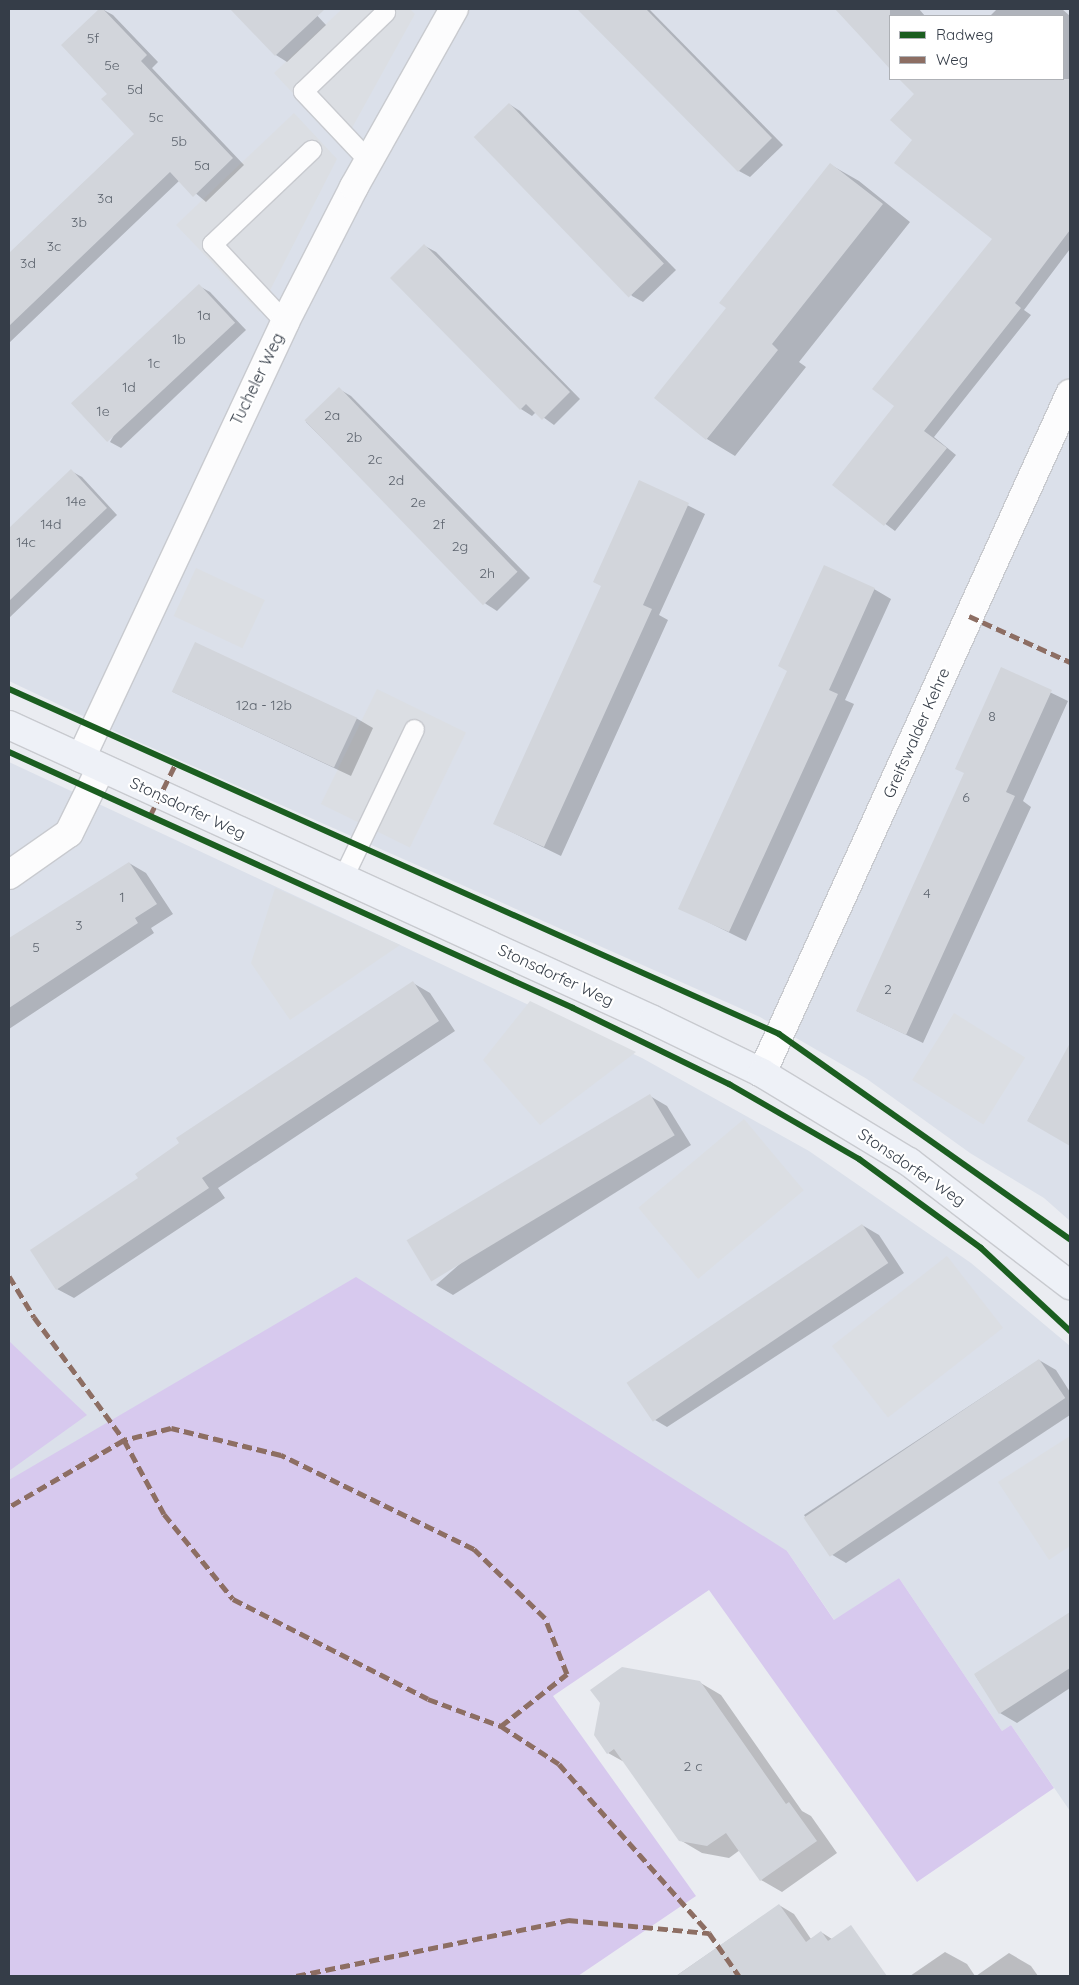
<!DOCTYPE html>
<style>
body{margin:0}
#map{position:relative;width:1079px;height:1985px;overflow:hidden;background:#eaecf1;font-family:Quicksand,sans-serif}
div>[style]{position:absolute}
[style*='--x']{left:calc(var(--x)*1px);top:calc(var(--y)*1px);width:calc(var(--w)*1px);rotate:calc(var(--a)*1deg)}
.residential>*{inset:0;background:#dbe0ea}
.green>*{inset:0;background:#d7c9ee}
.parking>*{inset:0;background:#dbdee3;transform-origin:0 0}
.shadow>*{inset:0;background:#0003}
.building>*{inset:0;background:#d2d5db;transform-origin:0 0}
.roads{filter:drop-shadow(1px 0 #c8cacf) drop-shadow(-1px 0 #c8cacf) drop-shadow(0 1px #c8cacf) drop-shadow(0 -1px #c8cacf)}
.service>*{height:19px;margin:-9.5px;padding:0 9.5px;transform-origin:9.5px;border-radius:9.5px;background:#fcfcfd}
.minor>*{height:28px;margin:-14px;padding:0 14px;transform-origin:14px;border-radius:14px;background:#fcfcfd}
.secondary>*{height:28px;margin:-14px;padding:0 14px;transform-origin:14px;border-radius:14px;background:#eef1f7}
.quiet>*{height:5px;margin-top:-2.5px;transform-origin:0;background:repeating-linear-gradient(90deg,#8d6e63 0 10px,transparent 0 15px)}
.cycleway>*{height:6px;margin:-3px;padding:0 3px;transform-origin:3px;border-radius:3px;background:#1b5e20}
span{translate:-50% -50%;white-space:nowrap;text-align:center;line-height:1.15;-webkit-text-stroke:4.5px #fff;paint-order:stroke}
.number-label{font-size:14px;color:#5d646e}
.number-label span{-webkit-text-stroke-width:0}
.street-label{font-size:16px;color:#353d48}
.frame{position:absolute;inset:0;border:10px solid #353d48;pointer-events:none}
.legend{position:absolute;left:889px;top:15px;width:175px;height:65px;box-sizing:border-box;background:#fff;border:1px solid #aeb1b6;margin:0;padding:6px 9px;list-style:none;font-size:15px;color:#353d48}
.legend li{display:flex;align-items:center;gap:10px;height:25px}
.legend b{width:25px;border:1px solid #aeb1b6}
</style>
<div id="map">
<div class="residential">
<div style="clip-path:polygon(evenodd,9px 9px,1070px 9px,1070px 1221px,1044px 1198px,970px 1153px,867px 1079px,760px 1017px,123px 735px,9px 681px,9px 9px,890px 16px,1063px 16px,1063px 79px,890px 79px,890px 16px)"></div>
<div style="clip-path:polygon(9px 762px,642px 1058px,809px 1151px,971px 1263px,1070px 1346px,1070px 1811px,1011px 1725px,1002px 1731px,899px 1578px,835px 1621px,787px 1551px,9px 1480px)"></div>
</div>
<div class="green">
<div style="clip-path:polygon(356px 1277px,787px 1551px,834px 1620px,899px 1578px,1002px 1731px,1011px 1725px,1054px 1788px,917px 1882px,709px 1590px,553px 1696px,696px 1896px,578px 1976px,9px 1976px,9px 1480px)"></div>
<div style="clip-path:polygon(9px 1341px,87px 1415px,9px 1471px)"></div>
</div>
<div class="parking">
<div style="clip-path:polygon(342px 9px,410px 9px,415px 14px,342px 146px,274px 73px)"></div>
<div style="clip-path:polygon(294px 113px,337px 159px,259px 312px,176px 225px)"></div>
<div style="left:196px;top:568px;width:76px;height:53px;rotate:25deg"></div>
<div style="left:377px;top:689px;width:99px;height:128px;rotate:26deg"></div>
<div style="clip-path:polygon(275px 888px,289px 894px,400px 945px,290px 1020px,251px 963px)"></div>
<div style="clip-path:polygon(530px 1001px,636px 1052px,540px 1125px,483px 1060px)"></div>
<div style="left:954px;top:1013px;width:84px;height:79px;rotate:32deg"></div>
<div style="left:744px;top:1119px;width:93px;height:138px;rotate:50deg"></div>
<div style="left:947px;top:1256px;width:91px;height:146px;rotate:52deg"></div>
<div style="clip-path:polygon(1070px 1436px,1070px 1546px,1049px 1560px,998px 1482px)"></div>
</div>
<div class="shadow">
<div style="clip-path:polygon(102px 9px,113px 15px,158px 62px,152px 68px,244px 165px,206px 202px,180px 180px,9px 343px,9px 254px,135px 134px,109px 94px,62px 45px)"></div>
<div style="clip-path:polygon(232px 9px,311px 9px,326px 25px,287px 62px,276px 55px)"></div>
<div style="clip-path:polygon(579px 9px,649px 9px,783px 145px,750px 177px,739px 171px)"></div>
<div style="clip-path:polygon(837px 9px,919px 9px,925px 16px,890px 16px,890px 67px)"></div>
<div style="clip-path:polygon(997px 9px,1062px 9px,1070px 16px,1070px 249px,1024px 310px,1031px 315px,934px 437px,956px 455px,895px 531px,833px 485px,896px 406px,994px 238px,913px 140px,916px 94px,901px 79px,1063px 79px,1063px 16px,990px 16px)"></div>
<div style="clip-path:polygon(509px 104px,520px 111px,676px 270px,643px 302px,632px 296px)"></div>
<div style="clip-path:polygon(831px 165px,859px 181px,910px 222px,799px 362px,806px 367px,735px 456px,707px 439px,656px 398px,728px 308px)"></div>
<div style="clip-path:polygon(425px 246px,436px 252px,580px 399px,554px 425px,536px 412px,532px 416px,521px 409px)"></div>
<div style="clip-path:polygon(199px 286px,210px 292px,246px 330px,121px 448px,110px 442px)"></div>
<div style="clip-path:polygon(339px 389px,351px 396px,530px 578px,497px 611px,486px 604px,306px 422px)"></div>
<div style="clip-path:polygon(71px 471px,82px 477px,117px 515px,9px 618px,9px 530px)"></div>
<div style="clip-path:polygon(639px 481px,705px 514px,659px 615px,668px 620px,561px 856px,495px 824px,603px 586px)"></div>
<div style="clip-path:polygon(874px 589px,891px 599px,845px 700px,854px 704px,746px 941px,680px 908px)"></div>
<div style="clip-path:polygon(1002px 669px,1068px 701px,1023px 801px,1031px 807px,923px 1043px,857px 1011px,965px 773px)"></div>
<div style="clip-path:polygon(173px 692px,356px 718px,373px 728px,351px 776px)"></div>
<div style="clip-path:polygon(129px 863px,146px 873px,173px 914px,151px 928px,154px 933px,9px 1029px,9px 941px)"></div>
<div style="clip-path:polygon(413px 983px,430px 993px,455px 1031px,218px 1188px,225px 1198px,74px 1298px,57px 1289px,140px 1178px)"></div>
<div style="clip-path:polygon(1070px 1046px,1070px 1144px,1028px 1120px)"></div>
<div style="clip-path:polygon(650px 1096px,667px 1106px,691px 1145px,453px 1295px,436px 1285px)"></div>
<div style="clip-path:polygon(862px 1225px,879px 1235px,904px 1273px,667px 1427px,650px 1417px)"></div>
<div style="clip-path:polygon(1039px 1360px,1056px 1370px,1070px 1392px,1070px 1415px,846px 1563px,829px 1553px,804px 1515px)"></div>
<div style="clip-path:polygon(1070px 1613px,1070px 1688px,1017px 1723px,1000px 1713px,975px 1675px)"></div>
<div style="clip-path:polygon(699px 1682px,721px 1695px,802px 1811px,811px 1816px,837px 1853px,782px 1892px,761px 1880px,740px 1850px,729px 1858px,702px 1853px,680px 1840px,626px 1763px,608px 1753px)"></div>
<div style="clip-path:polygon(779px 1905px,794px 1914px,811px 1939px,821px 1932px,835px 1941px,856px 1970px,848px 1976px,676px 1976px)"></div>
<div style="clip-path:polygon(945px 1952px,967px 1964px,975px 1976px,910px 1976px)"></div>
<div style="clip-path:polygon(1009px 1953px,1031px 1966px,1038px 1976px,976px 1976px)"></div>
</div>
<div class="building">
<div style="clip-path:polygon(99px 9px,103px 9px,147px 55px,141px 61px,233px 158px,193px 197px,170px 172px,9px 326px,9px 253px,134px 134px,101px 99px,107px 94px,61px 45px)"></div>
<div style="clip-path:polygon(230px 9px,325px 9px,275px 56px)"></div>
<div style="clip-path:polygon(577px 9px,646px 9px,772px 138px,738px 172px)"></div>
<div style="clip-path:polygon(835px 9px,890px 9px,890px 69px,860px 36px)"></div>
<div style="clip-path:polygon(899px 79px,1070px 79px,1070px 230px,1015px 303px,1021px 308px,924px 431px,947px 448px,884px 526px,832px 485px,894px 406px,872px 389px,992px 239px,894px 163px,912px 140px,890px 120px,914px 94px)"></div>
<div style="left:509px;top:103px;width:223px;height:49px;rotate:46deg"></div>
<div style="clip-path:polygon(830px 163px,883px 204px,772px 344px,778px 350px,706px 440px,654px 398px,726px 308px,719px 303px)"></div>
<div style="clip-path:polygon(424px 244px,570px 392px,542px 420px,526px 404px,520px 410px,390px 278px)"></div>
<div style="left:199px;top:284px;width:53px;height:175px;rotate:47deg"></div>
<div style="left:339px;top:387px;width:257px;height:48px;rotate:46deg"></div>
<div style="clip-path:polygon(71px 469px,107px 508px,9px 601px,9px 528px)"></div>
<div style="clip-path:polygon(639px 480px,689px 503px,643px 605px,652px 609px,544px 847px,493px 824px,601px 586px,593px 582px)"></div>
<div style="clip-path:polygon(824px 565px,875px 588px,829px 690px,838px 694px,729px 932px,678px 909px,787px 671px,778px 666px)"></div>
<div style="left:195px;top:642px;width:179px;height:55px;rotate:25deg"></div>
<div style="clip-path:polygon(1001px 667px,1052px 690px,1006px 792px,1015px 796px,906px 1035px,856px 1011px,964px 773px,955px 769px)"></div>
<div style="clip-path:polygon(129px 862px,157px 904px,135px 918px,138px 923px,9px 1008px,9px 938px)"></div>
<div style="clip-path:polygon(413px 981px,439px 1021px,202px 1178px,209px 1188px,56px 1290px,30px 1250px,138px 1178px,135px 1174px,179px 1143px,176px 1138px)"></div>
<div style="clip-path:polygon(1070px 1043px,1070px 1146px,1027px 1121px)"></div>
<div style="left:650px;top:1094px;width:48px;height:284px;rotate:59deg"></div>
<div style="left:862px;top:1224px;width:47px;height:284px;rotate:56deg"></div>
<div style="left:1039px;top:1359px;width:47px;height:284px;rotate:56deg"></div>
<div style="clip-path:polygon(1070px 1612px,1070px 1668px,999px 1714px,974px 1674px)"></div>
<div style="clip-path:polygon(622px 1667px,700px 1681px,786px 1804px,789px 1802px,817px 1841px,760px 1881px,726px 1833px,707px 1846px,679px 1841px,614px 1749px,607px 1754px,594px 1735px,600px 1703px,590px 1690px)"></div>
<div style="clip-path:polygon(779px 1904px,806px 1942px,821px 1931px,828px 1941px,851px 1925px,887px 1976px,676px 1976px)"></div>
</div>
<div class="roads">
<div class="service">
<div style="--x:368;--y:160;--w:95;--a:-133.3"></div>
<div style="--x:303;--y:91;--w:114;--a:-43.9"></div>
<div style="--x:285;--y:322;--w:107;--a:-133.1"></div>
<div style="--x:212;--y:244;--w:137;--a:-43.5"></div>
<div style="--x:343;--y:877;--w:164;--a:-64.4"></div>
</div>
<div class="minor">
<div style="--x:81;--y:758;--w:481;--a:-64.9"></div>
<div style="--x:285;--y:322;--w:152;--a:-62.9"></div>
<div style="--x:354;--y:187;--w:204;--a:-60.7"></div>
<div style="--x:9;--y:875;--w:73;--a:-35"></div>
<div style="--x:69;--y:833;--w:72;--a:-63.8"></div>
<div style="--x:762;--y:1073;--w:746;--a:-65.6"></div>
</div>
<div class="secondary">
<div style="--x:9;--y:725;--w:708;--a:24.61"></div>
<div style="--x:653;--y:1020;--w:121;--a:25.9"></div>
<div style="--x:762;--y:1073;--w:172;--a:31.2"></div>
<div style="--x:909;--y:1162;--w:203;--a:37.4"></div>
</div>
</div>
<div class="quiet">
<div style="--x:969;--y:616;--w:111;--a:24.5"></div>
<div style="--x:150;--y:816;--w:57;--a:-63.9"></div>
<div style="--x:9;--y:1276;--w:48;--a:58.6"></div>
<div style="--x:34;--y:1317;--w:152;--a:53.8"></div>
<div style="--x:124;--y:1440;--w:133;--a:149.8"></div>
<div style="--x:501;--y:1726;--w:84;--a:-38.2"></div>
<div style="--x:567;--y:1674;--w:60;--a:-111.4"></div>
<div style="--x:545;--y:1618;--w:99;--a:-135.8"></div>
<div style="--x:474;--y:1549;--w:215;--a:-154"></div>
<div style="--x:281;--y:1455;--w:113;--a:-166.2"></div>
<div style="--x:171;--y:1428;--w:49;--a:165.7"></div>
<div style="--x:124;--y:1440;--w:84;--a:61.6"></div>
<div style="--x:164;--y:1514;--w:109;--a:50.9"></div>
<div style="--x:233;--y:1599;--w:219;--a:27.1"></div>
<div style="--x:428;--y:1699;--w:78;--a:20.3"></div>
<div style="--x:501;--y:1726;--w:69;--a:33.2"></div>
<div style="--x:559;--y:1764;--w:226;--a:48.4"></div>
<div style="--x:296;--y:1976;--w:278;--a:-11.6"></div>
<div style="--x:568;--y:1920;--w:142;--a:5.3"></div>
<div style="--x:709;--y:1933;--w:52;--a:55.1"></div>
</div>
<div class="cycleway">
<div style="--x:9;--y:689;--w:844;--a:24.13"></div>
<div style="--x:779;--y:1034;--w:356;--a:35.2"></div>
<div style="--x:9;--y:752;--w:619;--a:24.41"></div>
<div style="--x:573;--y:1008;--w:174;--a:26"></div>
<div style="--x:729;--y:1084;--w:150;--a:30"></div>
<div style="--x:859;--y:1159;--w:151;--a:36.1"></div>
<div style="--x:981;--y:1248;--w:122;--a:43"></div>
</div>
<div class="number-label">
<span style="left:93px;top:38px">5f</span>
<span style="left:112px;top:65px">5e</span>
<span style="left:135px;top:89px">5d</span>
<span style="left:156px;top:117px">5c</span>
<span style="left:179px;top:141px">5b</span>
<span style="left:202px;top:165px">5a</span>
<span style="left:105px;top:198px">3a</span>
<span style="left:79px;top:222px">3b</span>
<span style="left:54px;top:246px">3c</span>
<span style="left:28px;top:263px">3d</span>
<span style="left:204px;top:315px">1a</span>
<span style="left:179px;top:339px">1b</span>
<span style="left:154px;top:363px">1c</span>
<span style="left:129px;top:387px">1d</span>
<span style="left:103px;top:411px">1e</span>
<span style="left:332px;top:415px">2a</span>
<span style="left:354px;top:437px">2b</span>
<span style="left:375px;top:459px">2c</span>
<span style="left:396px;top:480px">2d</span>
<span style="left:76px;top:501px">14e</span>
<span style="left:418px;top:502px">2e</span>
<span style="left:51px;top:524px">14d</span>
<span style="left:439px;top:524px">2f</span>
<span style="left:26px;top:542px">14c</span>
<span style="left:460px;top:546px">2g</span>
<span style="left:487px;top:573px">2h</span>
<span style="left:264px;top:705px">12a - 12b</span>
<span style="left:992px;top:716px">8</span>
<span style="left:966px;top:797px">6</span>
<span style="left:927px;top:893px">4</span>
<span style="left:122px;top:897px">1</span>
<span style="left:79px;top:925px">3</span>
<span style="left:36px;top:947px">5</span>
<span style="left:888px;top:989px">2</span>
<span style="left:693px;top:1766px">2 c</span>
</div>
<div class="street-label">
<span style="left:257px;top:379px;rotate:-64deg">Tucheler Weg</span>
<span style="left:916px;top:733px;rotate:-66deg">Greifswalder Kehre</span>
<span style="left:188px;top:808px;rotate:25deg">Stonsdorfer Weg</span>
<span style="left:556px;top:975px;rotate:25deg">Stonsdorfer Weg</span>
<span style="left:912px;top:1167px;rotate:34deg">Stonsdorfer Weg</span>
</div>
<div class="frame"></div>
<ul class="legend">
<li><b style="height:6px;background:#1b5e20"></b>Radweg</li>
<li><b style="height:6px;background:#8d6e63"></b>Weg</li>
</ul>
</div>
